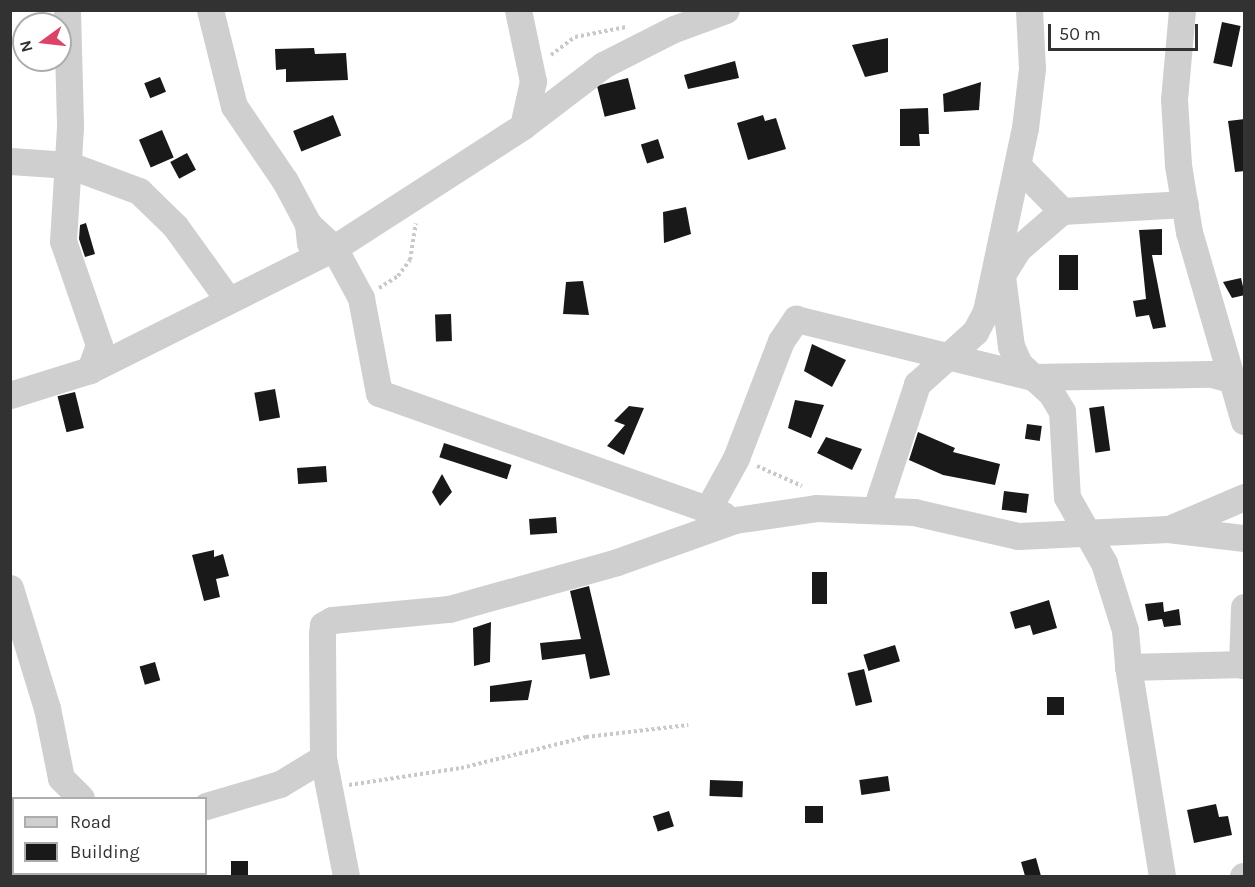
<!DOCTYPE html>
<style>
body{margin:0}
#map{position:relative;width:1255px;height:887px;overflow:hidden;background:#fff;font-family:Karla,sans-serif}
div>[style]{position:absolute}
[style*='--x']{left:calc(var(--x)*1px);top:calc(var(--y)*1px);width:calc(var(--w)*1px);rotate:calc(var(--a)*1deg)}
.building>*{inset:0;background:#191919;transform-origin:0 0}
.path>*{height:4px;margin-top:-2px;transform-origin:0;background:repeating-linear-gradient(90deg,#c9c9c9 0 3px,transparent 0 6px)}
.minor>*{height:27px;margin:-13.5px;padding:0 13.5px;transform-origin:13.5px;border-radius:13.5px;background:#cfcfcf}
span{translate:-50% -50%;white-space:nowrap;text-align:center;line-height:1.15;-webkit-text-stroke:6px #fff;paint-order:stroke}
.frame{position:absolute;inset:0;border:12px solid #323232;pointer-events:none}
.legend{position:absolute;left:12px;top:797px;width:195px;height:78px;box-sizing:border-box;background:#fff;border:2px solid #adadad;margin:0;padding:8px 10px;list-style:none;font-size:18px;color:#323232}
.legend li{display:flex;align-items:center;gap:12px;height:30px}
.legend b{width:30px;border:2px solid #adadad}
.north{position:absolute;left:12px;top:12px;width:60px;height:60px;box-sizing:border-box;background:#fff;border:2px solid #adadad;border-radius:50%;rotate:255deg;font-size:16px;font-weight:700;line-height:24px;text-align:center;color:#323232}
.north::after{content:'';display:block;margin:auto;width:21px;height:27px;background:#db4367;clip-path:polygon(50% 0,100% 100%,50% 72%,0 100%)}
.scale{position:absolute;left:1048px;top:24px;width:150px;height:27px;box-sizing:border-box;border:3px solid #323232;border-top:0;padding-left:8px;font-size:18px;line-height:21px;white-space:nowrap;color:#323232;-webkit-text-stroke:4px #fff;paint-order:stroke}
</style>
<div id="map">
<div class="building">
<div style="left:1222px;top:22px;width:19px;height:42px;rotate:12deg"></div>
<div style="clip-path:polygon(888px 38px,888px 72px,865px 77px,852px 45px)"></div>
<div style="clip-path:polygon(314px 48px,315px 54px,346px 53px,348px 80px,286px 82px,286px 69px,276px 70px,275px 49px)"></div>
<div style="clip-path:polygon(735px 61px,739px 78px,688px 89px,684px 75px)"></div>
<div style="left:160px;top:77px;width:16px;height:17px;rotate:68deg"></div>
<div style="left:628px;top:78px;width:32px;height:32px;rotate:76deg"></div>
<div style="clip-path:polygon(981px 82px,979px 110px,944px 112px,943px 94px)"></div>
<div style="clip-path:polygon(928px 108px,929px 134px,919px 134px,920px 146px,900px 146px,900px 109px)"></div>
<div style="left:333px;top:115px;width:22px;height:43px;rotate:68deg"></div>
<div style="clip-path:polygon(763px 115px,765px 121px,776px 118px,786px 149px,748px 160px,737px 123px)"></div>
<div style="clip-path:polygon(1245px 119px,1245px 171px,1235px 172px,1228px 121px)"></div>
<div style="left:162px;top:130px;width:30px;height:25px;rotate:67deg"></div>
<div style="left:658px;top:139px;width:20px;height:18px;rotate:72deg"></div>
<div style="left:187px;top:153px;width:19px;height:19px;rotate:62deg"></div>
<div style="clip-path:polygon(686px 207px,691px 234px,664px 243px,663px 212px)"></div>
<div style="clip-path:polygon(86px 223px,95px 254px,85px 257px,79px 239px,80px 225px)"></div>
<div style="clip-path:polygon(1162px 229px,1162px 255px,1152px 255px,1166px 327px,1153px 329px,1149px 315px,1136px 317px,1133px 301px,1146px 299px,1139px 230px)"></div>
<div style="left:1059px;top:255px;width:19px;height:35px"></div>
<div style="clip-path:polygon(1241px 278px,1245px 295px,1232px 298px,1223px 282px)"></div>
<div style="clip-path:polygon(583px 281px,589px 315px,563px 314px,566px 282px)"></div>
<div style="left:451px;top:314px;width:27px;height:16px;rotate:88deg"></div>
<div style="clip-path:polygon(812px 344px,846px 360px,832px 387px,804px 371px)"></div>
<div style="left:275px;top:389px;width:29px;height:21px;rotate:80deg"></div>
<div style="left:75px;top:392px;width:37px;height:18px;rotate:76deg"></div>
<div style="clip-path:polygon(795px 400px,824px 405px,811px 438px,788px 428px)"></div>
<div style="clip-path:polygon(629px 406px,644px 408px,624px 455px,607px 446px,625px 425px,614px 421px)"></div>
<div style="left:1104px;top:406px;width:45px;height:15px;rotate:82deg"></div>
<div style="left:1027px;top:424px;width:15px;height:15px;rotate:8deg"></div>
<div style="clip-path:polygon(918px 432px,955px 448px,953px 452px,1000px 464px,995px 485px,943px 475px,909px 460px)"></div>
<div style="clip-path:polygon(826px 437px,862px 449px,852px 470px,817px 453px)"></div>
<div style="left:444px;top:443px;width:71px;height:15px;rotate:18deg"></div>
<div style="left:326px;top:466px;width:16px;height:29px;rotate:86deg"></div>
<div style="clip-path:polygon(442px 474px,452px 492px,440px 506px,432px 492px)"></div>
<div style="left:1004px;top:491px;width:25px;height:19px;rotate:7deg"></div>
<div style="left:556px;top:517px;width:16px;height:27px;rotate:86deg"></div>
<div style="clip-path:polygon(214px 550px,214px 557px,223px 554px,229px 576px,216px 579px,220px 597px,204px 601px,192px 555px)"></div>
<div style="left:812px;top:572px;width:15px;height:32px"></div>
<div style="clip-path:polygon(589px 586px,610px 675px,590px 679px,585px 654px,542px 660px,540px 643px,581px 639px,570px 591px)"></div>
<div style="clip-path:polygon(1049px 600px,1057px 628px,1033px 635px,1030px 625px,1015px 629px,1010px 612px)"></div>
<div style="clip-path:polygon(1163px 602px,1164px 612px,1179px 609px,1181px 625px,1164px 627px,1162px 619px,1148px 621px,1145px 604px)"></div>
<div style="clip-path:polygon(491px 622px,490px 662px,474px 666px,473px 628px)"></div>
<div style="left:895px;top:645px;width:17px;height:33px;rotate:73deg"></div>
<div style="left:155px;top:662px;width:19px;height:16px;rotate:74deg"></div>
<div style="left:864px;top:669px;width:34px;height:17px;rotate:76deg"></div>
<div style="clip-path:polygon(532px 680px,528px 700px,490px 702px,490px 686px)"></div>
<div style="left:1047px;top:697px;width:17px;height:18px"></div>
<div style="left:888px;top:776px;width:15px;height:29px;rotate:82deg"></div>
<div style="left:710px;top:780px;width:33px;height:16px;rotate:2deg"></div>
<div style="clip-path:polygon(1216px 804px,1219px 817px,1228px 816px,1232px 835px,1194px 843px,1187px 810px)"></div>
<div style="left:805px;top:806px;width:18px;height:17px"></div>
<div style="left:669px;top:811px;width:16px;height:17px;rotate:72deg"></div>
<div style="clip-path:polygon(1036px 858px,1041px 876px,1025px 876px,1021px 862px)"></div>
<div style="left:231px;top:861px;width:17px;height:15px"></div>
</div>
<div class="path">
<div style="--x:551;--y:55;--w:30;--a:-37"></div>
<div style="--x:575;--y:37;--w:52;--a:-11.1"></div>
<div style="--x:379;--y:288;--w:22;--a:-32"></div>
<div style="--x:398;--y:276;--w:20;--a:-53"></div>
<div style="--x:410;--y:260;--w:37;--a:-81"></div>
<div style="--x:757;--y:466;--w:49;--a:24"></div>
<div style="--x:349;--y:785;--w:113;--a:-8.6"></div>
<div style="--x:461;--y:768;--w:129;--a:-13.9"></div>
<div style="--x:586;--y:737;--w:103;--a:-6.7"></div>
</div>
<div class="minor">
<div style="--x:67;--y:10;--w:117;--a:88.5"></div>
<div style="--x:70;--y:127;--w:114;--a:93.5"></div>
<div style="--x:63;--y:241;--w:110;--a:70.9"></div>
<div style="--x:99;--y:345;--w:27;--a:110"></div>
<div style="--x:210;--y:10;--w:99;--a:76"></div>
<div style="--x:234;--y:106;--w:91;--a:55.8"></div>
<div style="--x:285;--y:181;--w:49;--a:61.9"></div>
<div style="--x:308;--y:224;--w:19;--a:84"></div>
<div style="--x:518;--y:10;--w:73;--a:78.1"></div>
<div style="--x:533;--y:81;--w:46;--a:102.5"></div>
<div style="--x:1182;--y:10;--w:89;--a:95.1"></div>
<div style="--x:1174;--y:99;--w:66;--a:86.5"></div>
<div style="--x:1178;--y:165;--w:68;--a:80.7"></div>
<div style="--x:1189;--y:232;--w:197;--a:73.8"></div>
<div style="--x:10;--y:161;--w:59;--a:3.9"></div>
<div style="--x:69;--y:165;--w:75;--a:20.4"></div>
<div style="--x:139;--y:191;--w:50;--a:44.2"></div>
<div style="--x:175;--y:226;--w:89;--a:54.2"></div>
<div style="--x:1018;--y:166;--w:63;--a:45.6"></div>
<div style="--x:308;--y:224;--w:35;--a:43"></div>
<div style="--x:334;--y:248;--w:57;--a:61.6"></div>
<div style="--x:361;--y:298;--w:97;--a:79.3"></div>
<div style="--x:379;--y:393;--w:365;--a:19.5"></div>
<div style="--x:1002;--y:276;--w:71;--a:82.7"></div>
<div style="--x:1011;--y:346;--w:20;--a:66"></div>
<div style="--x:1019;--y:364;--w:43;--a:42.2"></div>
<div style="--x:1051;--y:393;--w:21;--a:59"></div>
<div style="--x:1062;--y:411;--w:86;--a:86.7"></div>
<div style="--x:1067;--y:497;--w:76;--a:60.7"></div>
<div style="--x:1104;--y:563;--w:70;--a:72.6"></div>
<div style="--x:1125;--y:630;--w:37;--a:85"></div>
<div style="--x:998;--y:281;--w:39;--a:-58"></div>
<div style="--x:1019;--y:248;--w:57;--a:-40.7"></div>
<div style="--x:1062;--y:211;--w:123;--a:-3.3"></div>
<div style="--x:10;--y:395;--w:84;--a:-17.4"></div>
<div style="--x:90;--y:370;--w:273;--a:-26.6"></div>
<div style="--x:334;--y:248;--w:225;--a:-32.8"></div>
<div style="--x:523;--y:126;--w:101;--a:-37.3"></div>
<div style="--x:603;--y:65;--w:80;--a:-26.9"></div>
<div style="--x:674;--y:29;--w:55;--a:-20.1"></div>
<div style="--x:708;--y:509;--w:58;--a:-61.2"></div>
<div style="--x:736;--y:458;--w:125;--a:-69"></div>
<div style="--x:781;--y:341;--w:27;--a:-56"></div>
<div style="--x:796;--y:319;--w:243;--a:13.8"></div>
<div style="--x:1032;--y:377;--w:179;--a:-1"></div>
<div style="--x:1211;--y:374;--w:25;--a:14"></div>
<div style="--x:1235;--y:380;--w:13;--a:48"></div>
<div style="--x:876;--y:509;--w:132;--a:-71.8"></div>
<div style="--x:917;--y:384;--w:78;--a:-41.9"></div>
<div style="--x:975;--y:332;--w:24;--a:-62"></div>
<div style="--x:986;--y:311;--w:187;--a:-78"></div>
<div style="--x:1025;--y:128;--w:60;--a:-83.3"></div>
<div style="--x:1032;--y:68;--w:58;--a:-93"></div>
<div style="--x:1169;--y:529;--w:82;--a:-23.1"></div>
<div style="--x:10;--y:588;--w:126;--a:72.9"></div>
<div style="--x:47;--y:708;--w:71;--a:78.7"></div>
<div style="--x:61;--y:778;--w:28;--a:45"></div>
<div style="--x:1242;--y:665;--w:58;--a:-88"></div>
<div style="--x:206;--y:806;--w:77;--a:-16.6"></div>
<div style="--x:280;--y:784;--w:50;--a:-31.2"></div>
<div style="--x:10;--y:841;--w:5;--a:-37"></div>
<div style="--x:346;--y:876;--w:120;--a:-101"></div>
<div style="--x:323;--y:758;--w:124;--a:-90.5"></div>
<div style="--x:322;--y:634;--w:9;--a:-84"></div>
<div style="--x:323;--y:625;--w:10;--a:-29"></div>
<div style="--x:332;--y:620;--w:118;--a:-5.4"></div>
<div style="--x:449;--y:609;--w:174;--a:-15.6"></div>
<div style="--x:617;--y:562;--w:125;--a:-19.6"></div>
<div style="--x:735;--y:520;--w:82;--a:-8.4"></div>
<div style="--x:816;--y:508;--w:98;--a:2.3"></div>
<div style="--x:914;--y:512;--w:107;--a:13"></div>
<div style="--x:1018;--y:536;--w:150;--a:-2.7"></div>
<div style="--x:1168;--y:529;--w:77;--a:6.8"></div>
<div style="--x:1162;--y:876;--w:212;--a:-99.2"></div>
<div style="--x:1128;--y:667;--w:116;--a:-1.5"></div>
<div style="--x:1243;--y:876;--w:1;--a:0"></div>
</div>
<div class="frame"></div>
<ul class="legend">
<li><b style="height:8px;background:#cfcfcf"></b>Road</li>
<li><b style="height:16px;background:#191919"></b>Building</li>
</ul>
<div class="north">N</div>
<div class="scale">50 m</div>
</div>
